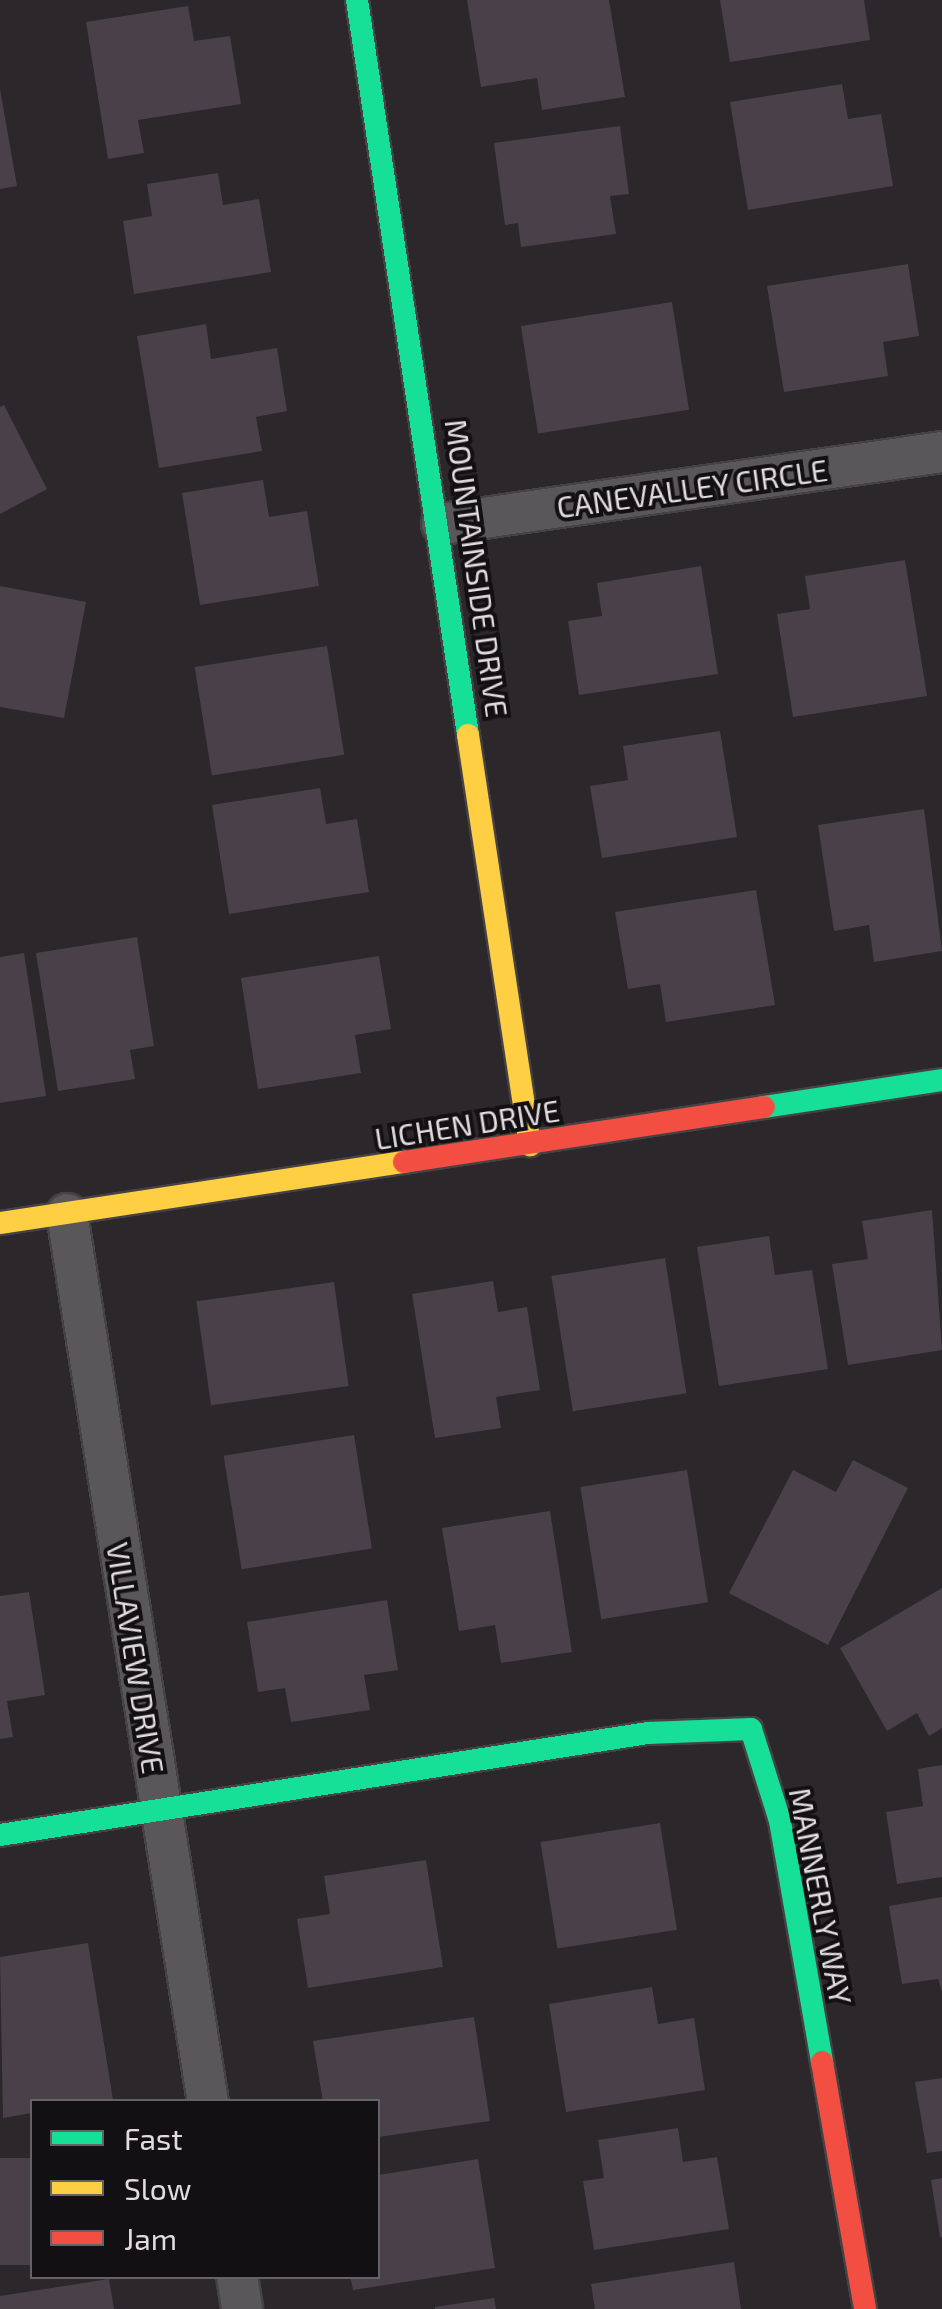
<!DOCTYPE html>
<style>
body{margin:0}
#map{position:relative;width:942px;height:2309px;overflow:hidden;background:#2b272b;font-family:"Exo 2",sans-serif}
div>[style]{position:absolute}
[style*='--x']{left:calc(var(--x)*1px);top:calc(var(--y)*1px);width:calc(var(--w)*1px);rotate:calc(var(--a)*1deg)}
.building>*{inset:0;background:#494049;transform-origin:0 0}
.roads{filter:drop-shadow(2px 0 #454245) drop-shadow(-2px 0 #454245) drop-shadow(0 2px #454245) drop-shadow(0 -2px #454245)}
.street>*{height:40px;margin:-20px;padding:0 20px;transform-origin:20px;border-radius:20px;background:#595759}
.fast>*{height:22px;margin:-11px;padding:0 11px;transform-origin:11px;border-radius:11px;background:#16e098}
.slow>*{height:22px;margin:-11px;padding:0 11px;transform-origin:11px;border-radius:11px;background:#ffcf43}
.jam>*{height:22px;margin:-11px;padding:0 11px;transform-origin:11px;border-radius:11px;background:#f24e42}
span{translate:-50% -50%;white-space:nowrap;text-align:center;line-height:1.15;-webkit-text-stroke:8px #131013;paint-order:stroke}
.street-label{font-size:30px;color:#e0dce0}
.legend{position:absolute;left:30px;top:2099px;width:350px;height:180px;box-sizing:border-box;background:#131013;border:2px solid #656265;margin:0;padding:12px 18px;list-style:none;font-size:30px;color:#e0dce0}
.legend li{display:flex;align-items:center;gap:20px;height:50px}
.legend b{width:50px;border:2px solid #656265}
</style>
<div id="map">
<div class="building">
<div style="clip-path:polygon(467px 0,609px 0,625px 97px,542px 110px,537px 78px,481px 87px)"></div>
<div style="clip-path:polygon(720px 0,864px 0,870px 40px,730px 62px)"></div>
<div style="clip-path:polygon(188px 6px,194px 41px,230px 36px,241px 104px,138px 120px,144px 153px,108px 159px,86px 22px)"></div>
<div style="clip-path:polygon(842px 84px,848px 119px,881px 114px,893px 186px,748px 210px,730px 102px)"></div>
<div style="clip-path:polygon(0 89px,17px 186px,0 189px)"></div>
<div style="clip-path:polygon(620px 126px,629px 194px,610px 196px,616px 234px,521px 247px,518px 223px,505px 225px,494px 143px)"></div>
<div style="clip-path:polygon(218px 173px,223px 205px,259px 199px,271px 272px,134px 294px,123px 221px,152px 216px,147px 184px)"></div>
<div style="clip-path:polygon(908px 264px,919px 336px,883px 342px,888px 376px,784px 392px,767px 286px)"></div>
<div style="left:672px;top:302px;width:109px;height:153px;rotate:81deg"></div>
<div style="clip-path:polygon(206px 324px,211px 359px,277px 348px,287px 411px,256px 417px,262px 451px,159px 468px,137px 336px)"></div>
<div style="clip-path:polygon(4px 405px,47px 489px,0 514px,0 407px)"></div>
<div style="clip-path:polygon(263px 480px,269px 517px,307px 511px,319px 586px,200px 605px,182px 493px)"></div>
<div style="clip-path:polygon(905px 560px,927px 696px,793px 717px,777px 614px,810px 609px,805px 576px)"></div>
<div style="clip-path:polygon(701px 566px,718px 674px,579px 695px,568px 621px,602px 616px,597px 583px)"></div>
<div style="clip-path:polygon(0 586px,86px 602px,64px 718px,0 707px)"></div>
<div style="left:327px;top:646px;width:110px;height:134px;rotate:81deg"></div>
<div style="clip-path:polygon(720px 731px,737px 837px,602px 858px,590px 786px,628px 780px,623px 746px)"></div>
<div style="clip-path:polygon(320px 788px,326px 824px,357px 819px,369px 892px,229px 914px,212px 805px)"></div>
<div style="clip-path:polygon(924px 809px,942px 951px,874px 962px,869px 925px,834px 931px,818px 825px)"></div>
<div style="clip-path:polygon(756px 890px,775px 1005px,666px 1022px,660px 984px,628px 989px,615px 912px)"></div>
<div style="clip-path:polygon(137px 937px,154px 1046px,130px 1050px,135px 1079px,58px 1091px,36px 953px)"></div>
<div style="clip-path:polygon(24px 953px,46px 1096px,0 1103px,0 957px)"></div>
<div style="clip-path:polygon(379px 956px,391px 1029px,355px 1035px,361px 1073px,258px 1089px,241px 978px)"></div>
<div style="clip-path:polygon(932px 1210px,942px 1350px,848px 1365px,832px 1264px,868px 1259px,862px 1221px)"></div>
<div style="clip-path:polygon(769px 1236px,775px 1275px,812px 1270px,828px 1369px,719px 1386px,697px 1247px)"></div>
<div style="left:665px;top:1258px;width:137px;height:115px;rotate:81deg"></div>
<div style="clip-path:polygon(493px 1281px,498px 1312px,527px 1307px,540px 1390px,496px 1397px,501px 1428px,435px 1438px,412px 1294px)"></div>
<div style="left:334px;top:1282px;width:105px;height:139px;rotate:82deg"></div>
<div style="left:354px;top:1435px;width:115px;height:132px;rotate:81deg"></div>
<div style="clip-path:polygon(853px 1460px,908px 1488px,828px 1645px,729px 1593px,793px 1470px,836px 1492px)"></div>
<div style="left:687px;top:1470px;width:134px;height:108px;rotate:81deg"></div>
<div style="clip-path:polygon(550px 1511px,572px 1652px,501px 1663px,495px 1625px,459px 1631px,442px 1528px)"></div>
<div style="clip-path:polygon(942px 1588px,942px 1728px,929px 1736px,917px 1713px,887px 1731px,840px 1648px)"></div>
<div style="clip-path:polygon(29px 1592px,45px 1695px,7px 1701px,13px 1737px,0 1739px,0 1596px)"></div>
<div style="clip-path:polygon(387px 1600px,398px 1670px,364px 1675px,370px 1710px,291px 1722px,285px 1688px,258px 1692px,247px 1622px)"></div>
<div style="clip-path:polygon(942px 1765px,942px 1877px,897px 1884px,886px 1812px,923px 1806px,918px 1769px)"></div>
<div style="left:660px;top:1823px;width:108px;height:121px;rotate:81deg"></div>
<div style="clip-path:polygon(426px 1860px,443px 1967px,308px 1988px,297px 1919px,330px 1914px,324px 1876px)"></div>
<div style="clip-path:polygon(942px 1897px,942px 1992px,938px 1979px,902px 1984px,889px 1906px)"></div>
<div style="clip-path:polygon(88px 1943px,113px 2100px,32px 2102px,32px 2113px,3px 2118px,0 1957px)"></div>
<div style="clip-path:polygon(652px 1987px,658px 2024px,694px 2018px,705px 2090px,566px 2112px,549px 2004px)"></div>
<div style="clip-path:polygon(474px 2017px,490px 2121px,378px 2137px,378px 2102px,323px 2102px,313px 2041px)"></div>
<div style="clip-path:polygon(942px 2078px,942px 2151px,927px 2153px,915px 2082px)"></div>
<div style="clip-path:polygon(678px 2128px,683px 2162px,717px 2157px,729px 2229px,594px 2250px,583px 2181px,604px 2178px,598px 2140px)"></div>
<div style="left:32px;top:2158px;width:107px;height:32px;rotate:90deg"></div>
<div style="clip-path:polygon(478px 2159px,495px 2268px,353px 2290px,350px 2276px,378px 2276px,378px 2175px)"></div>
<div style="clip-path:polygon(942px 2178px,942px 2237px,940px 2237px,931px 2180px)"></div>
<div style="clip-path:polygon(734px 2262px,741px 2309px,595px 2309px,591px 2284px)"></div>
<div style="clip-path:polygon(109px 2279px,114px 2309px,0 2309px,0 2296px)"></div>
<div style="clip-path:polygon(494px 2298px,496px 2309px,435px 2309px,435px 2307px)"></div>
</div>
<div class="roads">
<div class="street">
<div style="--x:442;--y:524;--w:505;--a:-8.19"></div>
<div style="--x:67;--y:1214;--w:899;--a:80.98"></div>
<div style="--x:237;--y:2276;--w:33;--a:81"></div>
</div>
<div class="fast">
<div style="--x:357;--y:0;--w:743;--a:81.41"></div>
<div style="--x:764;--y:1107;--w:180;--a:-8.6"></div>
<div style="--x:0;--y:1835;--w:656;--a:-8.95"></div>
<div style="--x:648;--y:1733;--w:103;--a:-2.2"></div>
<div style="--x:751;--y:1729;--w:96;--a:72.5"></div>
<div style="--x:780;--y:1821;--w:245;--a:80.1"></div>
</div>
<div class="slow">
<div style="--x:468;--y:735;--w:415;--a:81.4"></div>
<div style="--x:0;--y:1223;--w:409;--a:-8.6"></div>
</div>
<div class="jam">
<div style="--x:404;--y:1162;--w:364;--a:-8.7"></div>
<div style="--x:822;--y:2062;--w:251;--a:80.1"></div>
</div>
</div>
<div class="street-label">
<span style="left:692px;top:488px;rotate:-8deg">CANEVALLEY CIRCLE</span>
<span style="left:477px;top:568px;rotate:82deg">MOUNTAINSIDE DRIVE</span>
<span style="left:467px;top:1124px;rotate:-9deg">LICHEN DRIVE</span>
<span style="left:136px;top:1658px;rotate:81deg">VILLAVIEW DRIVE</span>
<span style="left:821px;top:1896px;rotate:79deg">MANNERLY WAY</span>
</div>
<ul class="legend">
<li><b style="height:12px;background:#16e098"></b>Fast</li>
<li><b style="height:12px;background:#ffcf43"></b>Slow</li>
<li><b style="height:12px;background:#f24e42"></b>Jam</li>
</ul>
</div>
